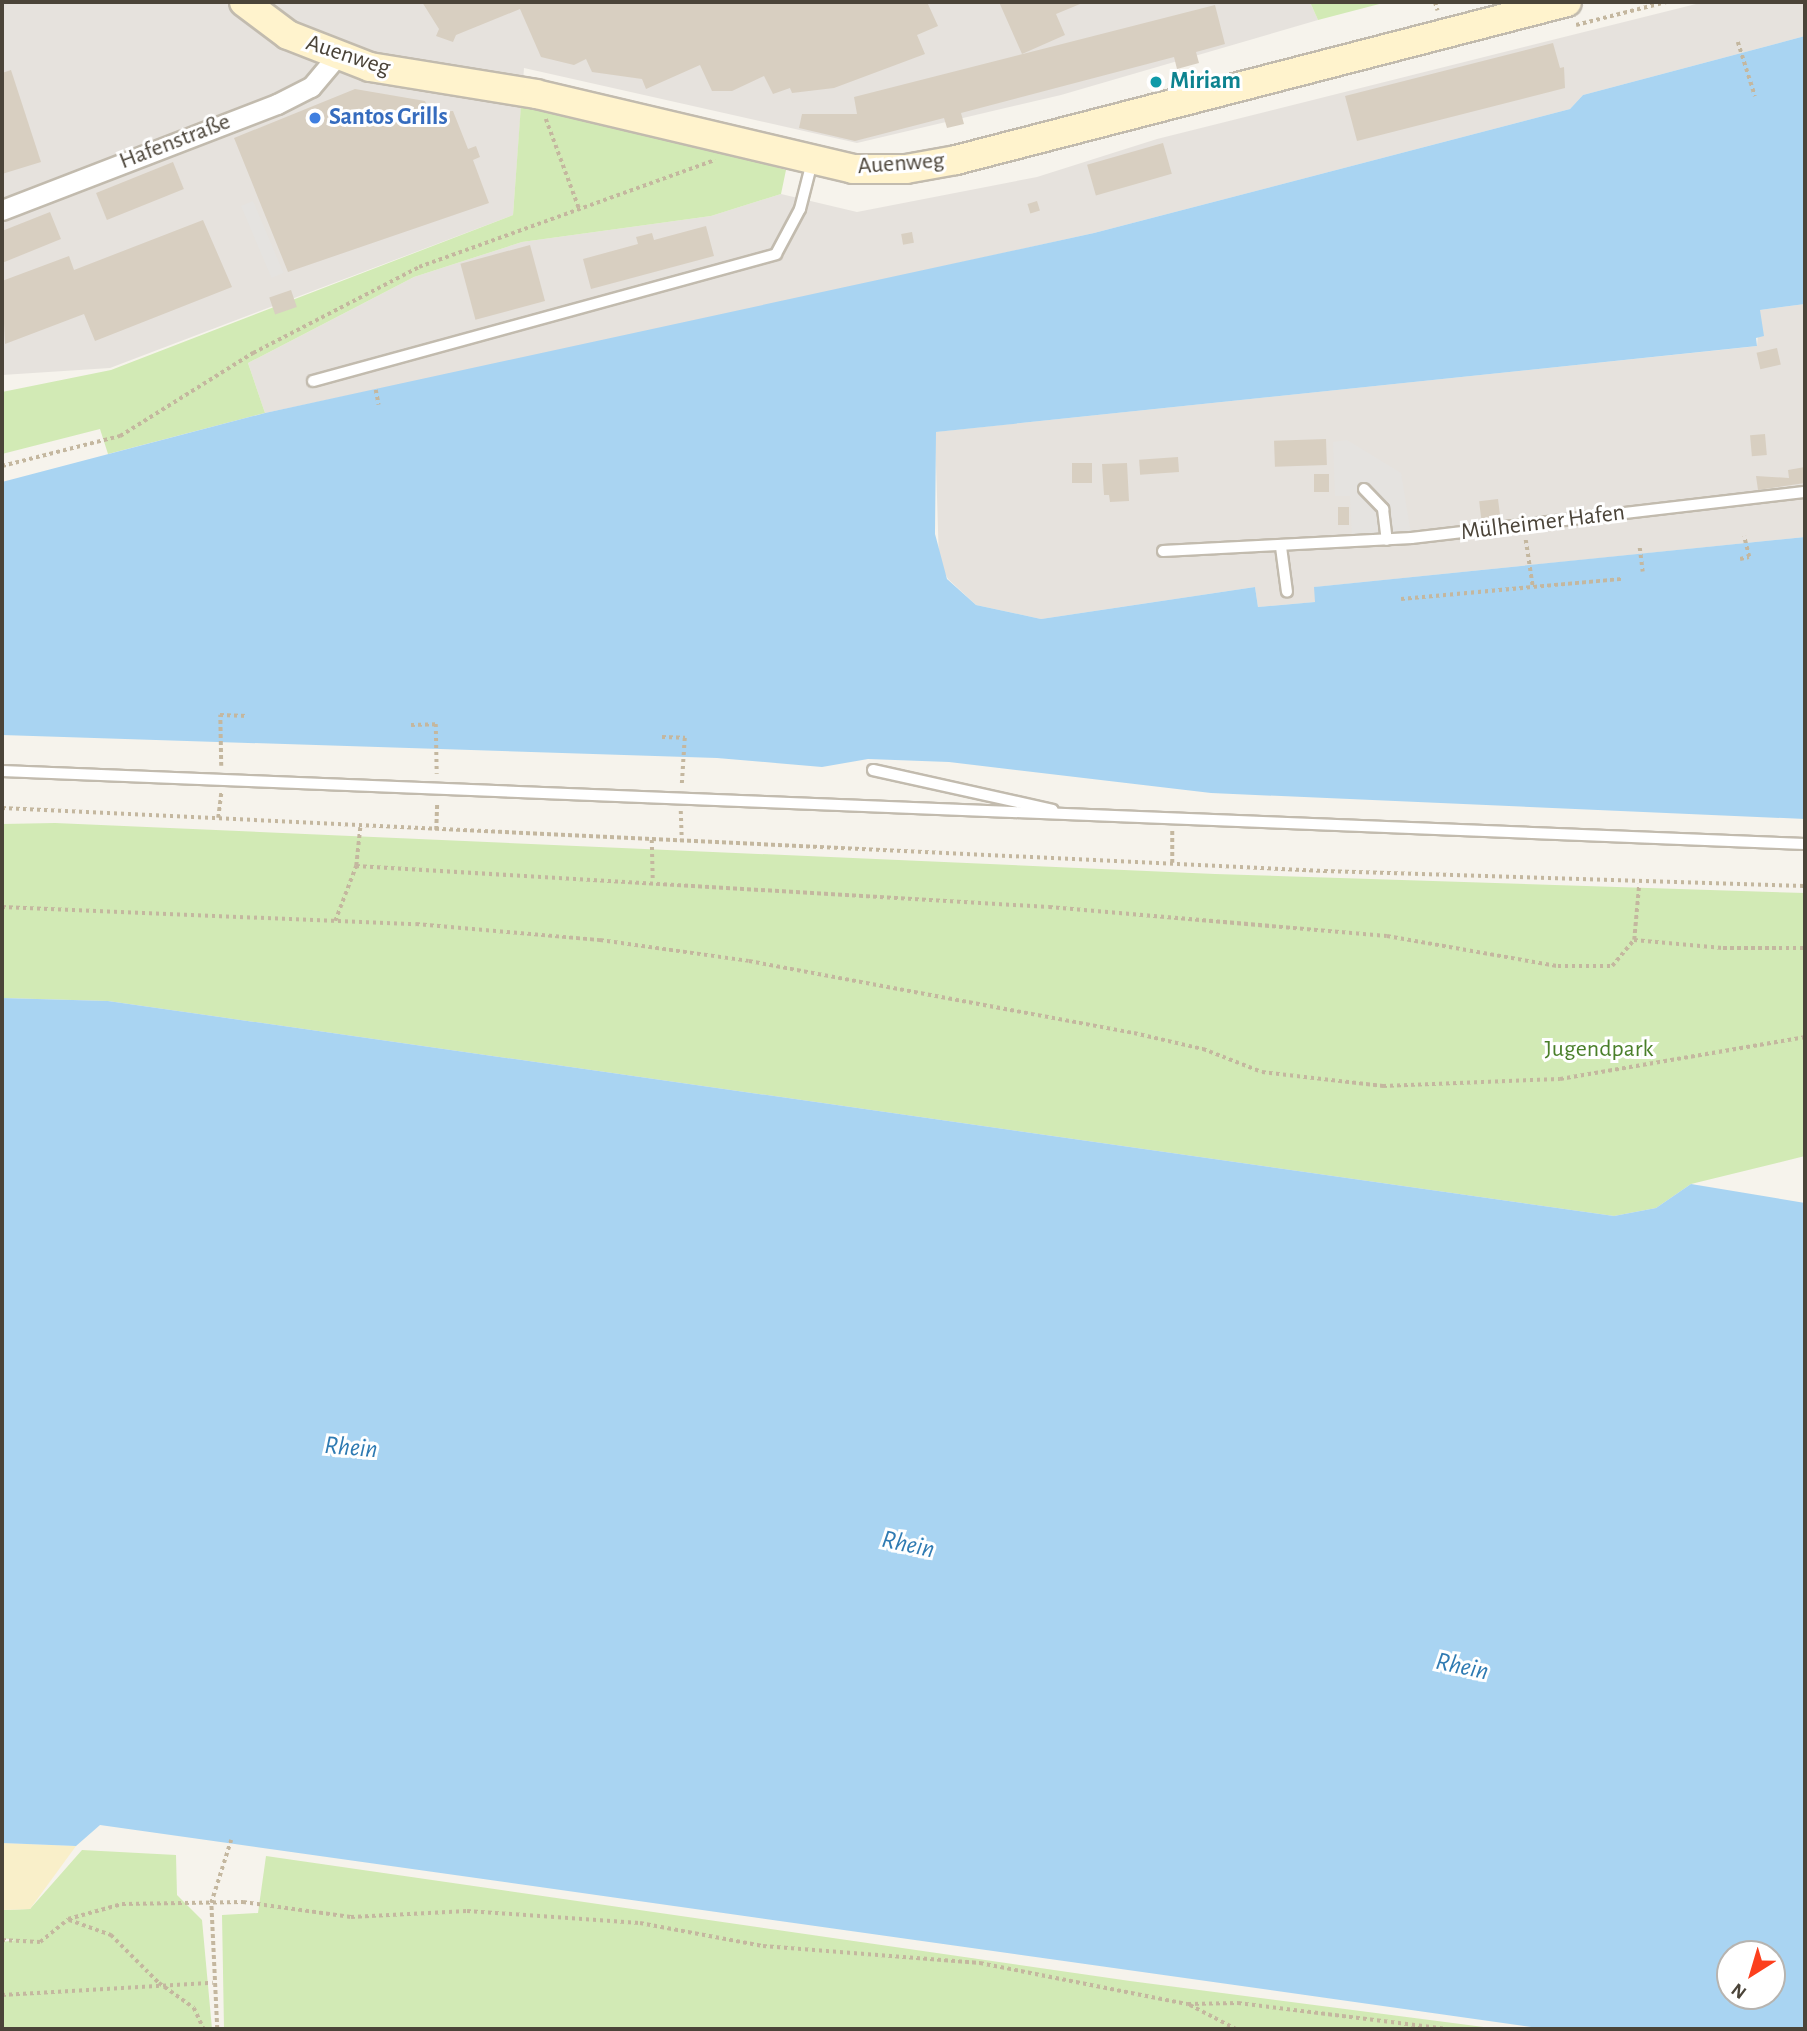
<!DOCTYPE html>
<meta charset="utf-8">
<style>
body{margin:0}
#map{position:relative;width:1807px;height:2031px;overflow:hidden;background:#f6f3ec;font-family:"Alegreya Sans",sans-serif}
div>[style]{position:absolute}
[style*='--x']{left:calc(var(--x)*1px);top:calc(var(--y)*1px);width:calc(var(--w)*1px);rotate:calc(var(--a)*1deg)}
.industrial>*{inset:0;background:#e6e2dd}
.green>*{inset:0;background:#d2eab5}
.sand>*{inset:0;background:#f9efc9}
.parking>*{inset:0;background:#e5e3e0;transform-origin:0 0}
.water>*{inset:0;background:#a9d4f2}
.building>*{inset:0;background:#d8cfc1;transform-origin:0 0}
.path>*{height:3.5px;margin-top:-1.75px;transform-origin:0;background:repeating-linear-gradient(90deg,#c4b79f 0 3.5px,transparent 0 7px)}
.roads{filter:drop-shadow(2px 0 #c2bbae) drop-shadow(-2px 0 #c2bbae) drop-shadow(0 2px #c2bbae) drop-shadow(0 -2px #c2bbae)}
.lane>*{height:10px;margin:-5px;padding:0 5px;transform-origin:5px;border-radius:5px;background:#fff}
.street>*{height:19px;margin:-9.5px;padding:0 9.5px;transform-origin:9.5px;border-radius:9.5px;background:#fff}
.secondary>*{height:28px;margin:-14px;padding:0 14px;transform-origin:14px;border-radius:14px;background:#fff3cd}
.dots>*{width:19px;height:19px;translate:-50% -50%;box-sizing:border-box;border:4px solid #fff;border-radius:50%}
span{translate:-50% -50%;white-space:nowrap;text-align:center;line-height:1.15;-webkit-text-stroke:6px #fff;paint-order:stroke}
.street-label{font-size:24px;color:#4b4439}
.culture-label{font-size:24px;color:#0d838f;font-weight:700}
.left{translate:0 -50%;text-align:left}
.shop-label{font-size:24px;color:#366cbe;font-weight:700}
.park-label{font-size:24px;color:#4a7f2a}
.water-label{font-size:26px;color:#2e7ab2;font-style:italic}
.frame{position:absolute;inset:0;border:4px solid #4b4439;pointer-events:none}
.north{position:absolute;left:1716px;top:1940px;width:70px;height:70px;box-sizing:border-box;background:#fff;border:2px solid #b7b4b0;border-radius:50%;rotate:217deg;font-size:19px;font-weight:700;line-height:28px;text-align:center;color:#4b4439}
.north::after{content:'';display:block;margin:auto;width:24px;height:32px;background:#fc3f1d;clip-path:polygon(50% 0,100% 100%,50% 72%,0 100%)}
</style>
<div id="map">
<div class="industrial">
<div style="clip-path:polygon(2px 2px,1310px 2px,1318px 20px,1061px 95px,857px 143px,524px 68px,513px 215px,110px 368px,2px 375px)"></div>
<div style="clip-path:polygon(1704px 2px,1805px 2px,1805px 36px,1583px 95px,1570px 109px,1094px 233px,578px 347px,265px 413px,248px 363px,414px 277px,522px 242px,711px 216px,781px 194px,857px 212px,1037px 177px,1157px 139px)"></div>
<div style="clip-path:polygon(1805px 304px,1805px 537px,1315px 587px,1316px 602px,1258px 607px,1255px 587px,1041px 619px,976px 605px,948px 579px,939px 562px,935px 432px,1749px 347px,1757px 346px,1760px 310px)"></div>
</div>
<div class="green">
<div style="clip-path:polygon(1310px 2px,1387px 2px,1318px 20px)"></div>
<div style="clip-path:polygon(521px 105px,618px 122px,786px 170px,781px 194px,711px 216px,522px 242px,414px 277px,248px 363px,265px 413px,108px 454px,100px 429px,2px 454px,2px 392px,111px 370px,513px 215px)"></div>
<div style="clip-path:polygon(55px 823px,1215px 874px,1805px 893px,1805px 1156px,1691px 1184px,1656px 1208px,1614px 1216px,108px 1001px,2px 998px,2px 824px)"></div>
<div style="clip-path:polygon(82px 1850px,176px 1855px,177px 1895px,202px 1920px,212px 2029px,2px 2029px,2px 1942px,16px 1940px,2px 1938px,2px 1910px,30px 1909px)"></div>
<div style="clip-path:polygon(266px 1856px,1130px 1981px,1499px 2029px,224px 2029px,222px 1915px,258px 1913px)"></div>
</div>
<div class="sand">
<div style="clip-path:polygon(2px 1843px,76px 1846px,30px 1909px,2px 1910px)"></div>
</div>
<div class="parking">
<div style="left:253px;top:201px;width:78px;height:13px;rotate:67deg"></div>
<div style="clip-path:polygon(1347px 440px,1401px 473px,1411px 534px,1352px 538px,1350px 496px,1335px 496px,1333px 442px)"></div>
</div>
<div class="water">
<div style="clip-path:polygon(1805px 36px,1805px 304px,1760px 310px,1764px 336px,1756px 338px,1757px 346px,936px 432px,935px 534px,947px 579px,976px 605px,1041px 619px,1255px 587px,1258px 607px,1315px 602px,1314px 587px,1805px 537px,1805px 819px,1211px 793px,949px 762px,868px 759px,822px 767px,717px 758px,2px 735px,2px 482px,265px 413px,1094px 233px,1570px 109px,1583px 95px)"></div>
<div style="clip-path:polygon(evenodd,2px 998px,108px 1001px,1614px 1216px,1656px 1208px,1691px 1184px,1805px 1203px,1805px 2029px,1546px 2029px,100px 1825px,76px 1846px,2px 1843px,2px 998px,1730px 1954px,1772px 1954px,1772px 1996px,1730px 1996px,1730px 1954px)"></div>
</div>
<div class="building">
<div style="clip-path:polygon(422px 2px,927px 2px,938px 26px,917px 35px,925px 54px,834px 88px,792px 93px,790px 88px,773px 94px,764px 76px,732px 91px,712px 91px,700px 65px,646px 89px,642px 79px,592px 72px,586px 59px,574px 65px,541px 57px,520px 9px,456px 35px,453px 42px,436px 36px,439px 29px)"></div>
<div style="clip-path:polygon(999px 2px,1085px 2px,1056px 14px,1065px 35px,1022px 54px)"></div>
<div style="clip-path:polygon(1215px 5px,1225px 44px,1196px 52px,1199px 63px,1177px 69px,1174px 57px,961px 113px,964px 124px,947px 128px,944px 118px,855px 141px,799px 128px,802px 114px,857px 114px,854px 97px)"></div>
<div style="clip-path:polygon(1553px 43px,1560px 68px,1564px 67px,1565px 88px,1357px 141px,1345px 96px)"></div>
<div style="clip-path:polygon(11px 70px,41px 162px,2px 174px,2px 73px)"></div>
<div style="clip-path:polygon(355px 89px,425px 101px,429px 112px,453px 111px,468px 149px,476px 146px,480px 157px,473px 160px,489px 203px,288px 272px,234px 138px)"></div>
<div style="left:1163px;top:143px;width:32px;height:79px;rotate:74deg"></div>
<div style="left:173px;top:162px;width:29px;height:83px;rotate:68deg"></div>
<div style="left:1037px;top:201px;width:10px;height:10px;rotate:73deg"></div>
<div style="clip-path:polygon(50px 212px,61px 239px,2px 263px,2px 231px)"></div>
<div style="clip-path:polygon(203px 220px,232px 287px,95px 341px,84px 314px,5px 344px,2px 281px,69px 256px,74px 270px)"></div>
<div style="clip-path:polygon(706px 226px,714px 256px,591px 289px,583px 259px,638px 244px,636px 237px,652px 233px,654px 240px)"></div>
<div style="left:912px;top:232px;width:11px;height:11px;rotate:80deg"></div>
<div style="left:530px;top:245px;width:58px;height:72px;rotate:75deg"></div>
<div style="left:291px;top:290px;width:18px;height:23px;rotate:71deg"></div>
<div style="left:1777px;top:348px;width:17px;height:21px;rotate:77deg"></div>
<div style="left:1765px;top:434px;width:21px;height:15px;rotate:85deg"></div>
<div style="left:1326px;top:439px;width:26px;height:52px;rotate:88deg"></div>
<div style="left:1178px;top:457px;width:15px;height:39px;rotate:86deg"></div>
<div style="left:1072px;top:463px;width:20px;height:20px"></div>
<div style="clip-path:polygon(1127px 463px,1129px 501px,1110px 502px,1109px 495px,1104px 495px,1102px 464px)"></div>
<div style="clip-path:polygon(1805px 467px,1805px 483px,1758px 490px,1756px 476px,1789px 478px,1788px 470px)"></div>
<div style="left:1314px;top:474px;width:15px;height:18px"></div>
<div style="left:1498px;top:499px;width:17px;height:19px;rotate:83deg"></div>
<div style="left:1338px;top:507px;width:11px;height:18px"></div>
</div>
<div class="path">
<div style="--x:1435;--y:2;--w:9;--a:72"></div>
<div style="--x:1576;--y:25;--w:93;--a:-14.3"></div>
<div style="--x:1738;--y:42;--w:57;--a:72.5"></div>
<div style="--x:546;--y:119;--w:95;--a:69.7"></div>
<div style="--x:376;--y:390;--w:15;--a:79"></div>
<div style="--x:2;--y:466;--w:122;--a:-14.3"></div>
<div style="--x:120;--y:436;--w:157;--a:-32"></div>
<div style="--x:253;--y:353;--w:187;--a:-27.4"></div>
<div style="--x:419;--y:267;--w:315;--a:-19.9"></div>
<div style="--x:1526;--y:540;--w:48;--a:81.5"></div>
<div style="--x:1640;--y:548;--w:24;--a:83"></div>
<div style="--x:1740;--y:559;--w:9;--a:-13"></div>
<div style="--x:1749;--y:557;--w:21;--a:-104"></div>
<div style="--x:1401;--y:599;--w:222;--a:-5.2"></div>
<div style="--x:411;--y:725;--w:25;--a:-2"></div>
<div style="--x:436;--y:724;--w:50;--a:88.9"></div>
<div style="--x:662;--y:737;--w:23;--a:2"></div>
<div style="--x:685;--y:738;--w:48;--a:93.6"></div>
<div style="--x:221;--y:766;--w:51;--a:-91.1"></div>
<div style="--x:220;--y:715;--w:28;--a:2"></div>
<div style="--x:2;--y:808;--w:1324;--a:2.73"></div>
<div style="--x:1324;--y:871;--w:481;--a:1.8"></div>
<div style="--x:681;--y:811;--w:30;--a:88"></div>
<div style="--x:218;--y:818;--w:26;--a:-83"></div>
<div style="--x:436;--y:830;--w:27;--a:-88"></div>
<div style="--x:652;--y:840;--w:41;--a:88.6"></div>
<div style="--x:1172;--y:863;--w:32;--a:-90"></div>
<div style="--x:356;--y:866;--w:694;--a:3.39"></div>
<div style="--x:1049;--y:907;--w:339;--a:4.9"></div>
<div style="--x:1387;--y:936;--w:174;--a:10"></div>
<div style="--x:1558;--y:966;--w:54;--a:0"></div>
<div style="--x:1612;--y:966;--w:34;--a:-50"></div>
<div style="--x:1634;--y:940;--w:89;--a:5.1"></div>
<div style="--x:1723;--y:948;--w:82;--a:0"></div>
<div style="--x:2;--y:907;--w:414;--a:2.4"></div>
<div style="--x:416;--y:924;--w:185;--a:5"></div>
<div style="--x:600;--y:940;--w:150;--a:8"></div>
<div style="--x:749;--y:961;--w:392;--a:10.6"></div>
<div style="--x:1134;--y:1033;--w:71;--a:13.1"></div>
<div style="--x:1203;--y:1049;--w:63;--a:21.3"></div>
<div style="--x:1262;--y:1072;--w:122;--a:6.6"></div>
<div style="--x:1383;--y:1086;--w:177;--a:-2.3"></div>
<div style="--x:1560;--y:1079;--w:249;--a:-9.7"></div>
<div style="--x:335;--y:921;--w:59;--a:-69.1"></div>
<div style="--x:356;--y:866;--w:39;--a:-84"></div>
<div style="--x:1634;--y:940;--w:56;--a:-84.9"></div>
<div style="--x:69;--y:1920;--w:45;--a:19.7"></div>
<div style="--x:111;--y:1935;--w:68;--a:45"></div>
<div style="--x:159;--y:1983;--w:43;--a:35.5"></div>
<div style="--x:194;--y:2008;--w:23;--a:65"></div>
<div style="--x:2;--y:1940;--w:38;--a:3"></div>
<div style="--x:40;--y:1942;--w:36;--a:-39"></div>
<div style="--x:68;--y:1919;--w:56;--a:-15.5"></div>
<div style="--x:122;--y:1904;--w:121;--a:-0.9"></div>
<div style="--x:243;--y:1902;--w:109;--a:7.9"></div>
<div style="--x:351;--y:1917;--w:116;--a:-3"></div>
<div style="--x:467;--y:1911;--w:173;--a:4"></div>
<div style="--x:640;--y:1923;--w:125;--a:10.6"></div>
<div style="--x:763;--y:1946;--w:218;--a:4.5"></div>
<div style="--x:980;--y:1963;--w:212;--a:11.2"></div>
<div style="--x:1188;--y:2004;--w:50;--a:-1.1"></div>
<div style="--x:1238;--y:2003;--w:211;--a:7.1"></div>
<div style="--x:2;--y:1995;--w:211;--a:-3.3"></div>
<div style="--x:1190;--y:2005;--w:52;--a:27.6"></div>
<div style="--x:217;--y:2029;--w:126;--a:-92.7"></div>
<div style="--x:211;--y:1903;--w:66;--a:-72.4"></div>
</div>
<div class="roads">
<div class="lane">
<div style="--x:313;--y:381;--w:480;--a:-15.3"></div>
<div style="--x:776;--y:254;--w:51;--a:-61.9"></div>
<div style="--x:800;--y:209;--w:49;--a:-75.7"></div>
<div style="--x:1364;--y:489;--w:28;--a:46"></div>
<div style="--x:1383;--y:509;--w:31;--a:83"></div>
<div style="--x:1281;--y:547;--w:45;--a:82.4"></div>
<div style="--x:1163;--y:551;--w:249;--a:-3"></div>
<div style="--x:1412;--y:538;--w:396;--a:-6.7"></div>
<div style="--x:873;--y:770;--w:184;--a:12.5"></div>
<div style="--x:2;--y:771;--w:1804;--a:2.32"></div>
</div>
<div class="street">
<div style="--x:2;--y:210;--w:295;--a:-21.1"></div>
<div style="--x:277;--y:104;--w:38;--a:-27"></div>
<div style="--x:311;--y:87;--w:39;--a:-50"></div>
</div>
<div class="secondary">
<div style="--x:244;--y:2;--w:55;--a:36.9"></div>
<div style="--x:288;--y:35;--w:88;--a:21.3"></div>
<div style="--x:370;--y:67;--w:168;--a:9.2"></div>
<div style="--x:536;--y:94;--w:326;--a:13.3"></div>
<div style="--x:853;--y:169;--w:53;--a:0"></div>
<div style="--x:906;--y:169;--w:51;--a:-10.2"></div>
<div style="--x:956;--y:160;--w:631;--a:-14.5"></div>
</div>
</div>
<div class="dots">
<div style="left:1156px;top:82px;background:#0f9aa8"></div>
<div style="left:315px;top:118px;background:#3f7fe0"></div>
</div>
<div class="street-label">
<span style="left:348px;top:56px;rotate:18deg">Auenweg</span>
<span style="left:175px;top:142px;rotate:-21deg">Hafenstraße</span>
<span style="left:901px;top:164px;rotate:-4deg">Auenweg</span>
<span style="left:1543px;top:523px;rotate:-7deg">Mülheimer Hafen</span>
</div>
<div class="culture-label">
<span class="left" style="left:1170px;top:82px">Miriam</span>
</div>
<div class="shop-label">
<span class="left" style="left:329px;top:118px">Santos Grills</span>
</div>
<div class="park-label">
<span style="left:1599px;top:1050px">Jugendpark</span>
</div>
<div class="water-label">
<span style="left:351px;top:1448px;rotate:5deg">Rhein</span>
<span style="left:908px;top:1545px;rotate:12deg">Rhein</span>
<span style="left:1462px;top:1667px;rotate:12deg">Rhein</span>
</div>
<div class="frame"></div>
<div class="north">N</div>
</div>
